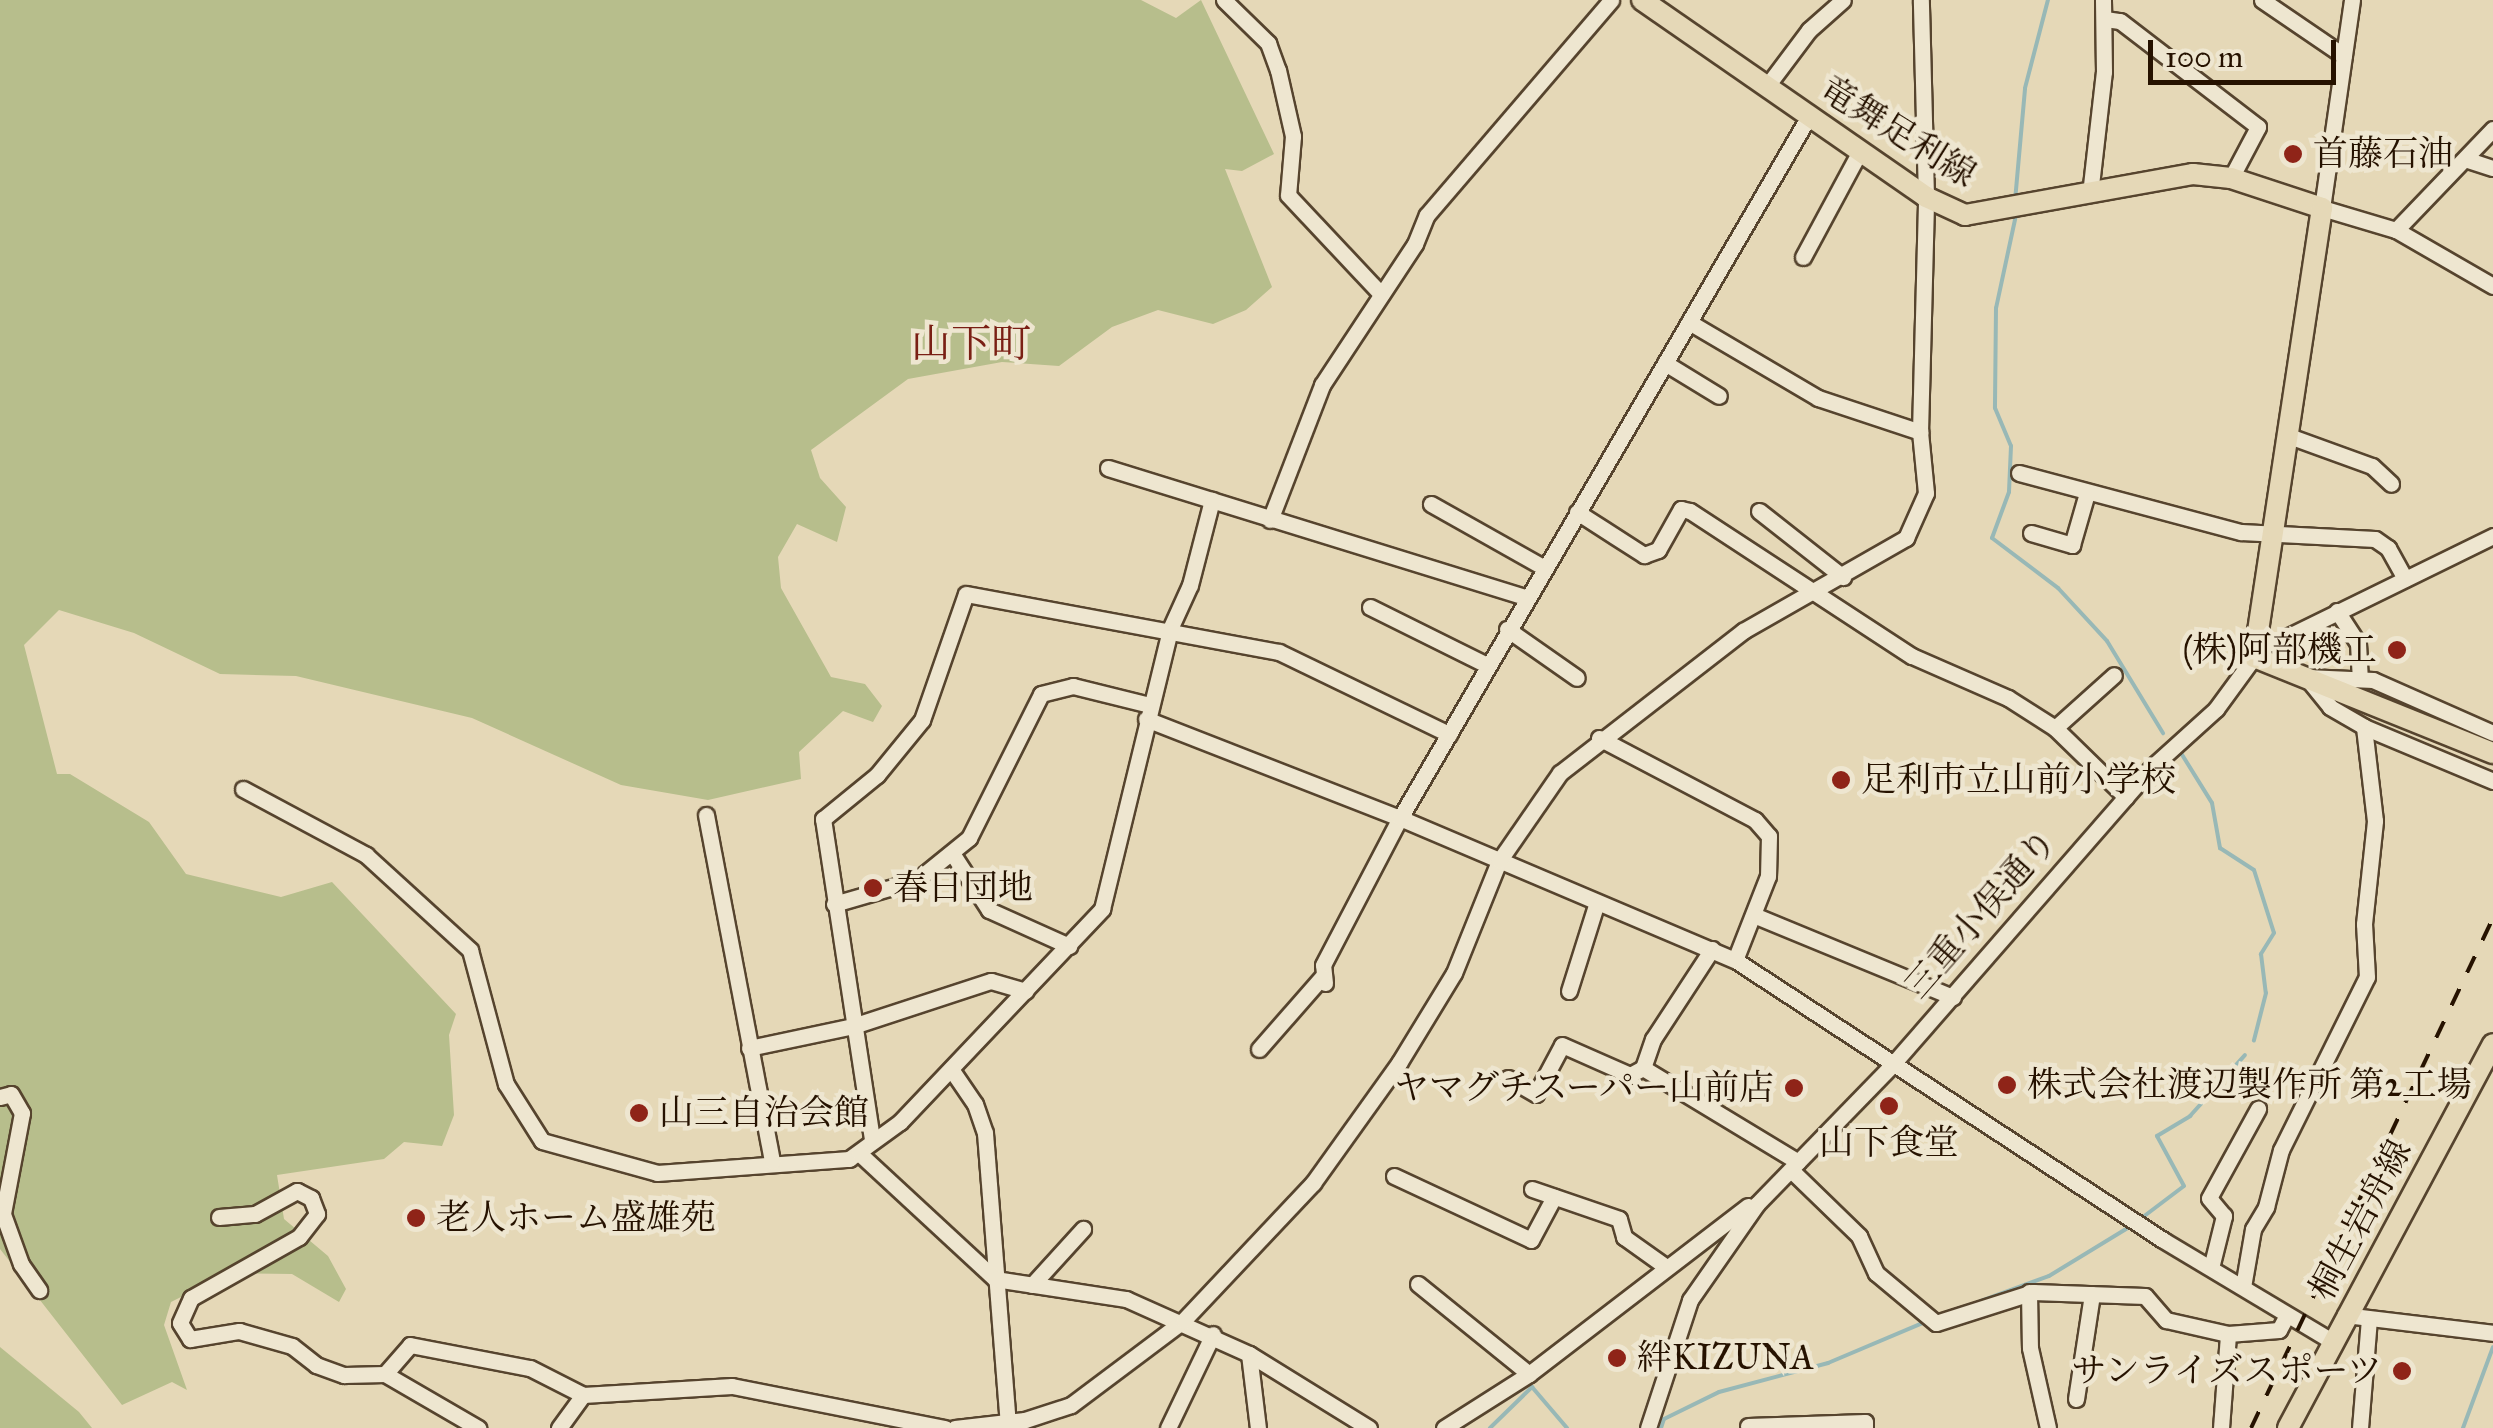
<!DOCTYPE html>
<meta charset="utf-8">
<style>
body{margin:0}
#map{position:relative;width:2493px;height:1428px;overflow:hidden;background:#e5d8b7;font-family:"IM FELL Great Primer","Noto Serif JP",serif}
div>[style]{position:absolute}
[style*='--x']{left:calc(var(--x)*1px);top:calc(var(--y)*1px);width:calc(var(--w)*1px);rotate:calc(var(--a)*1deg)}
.green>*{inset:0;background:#b7be8c}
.stream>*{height:4px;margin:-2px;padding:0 2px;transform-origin:2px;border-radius:2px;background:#98b8b6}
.roads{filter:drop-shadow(2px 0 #56442e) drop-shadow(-2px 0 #56442e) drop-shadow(0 2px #56442e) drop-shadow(0 -2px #56442e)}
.minor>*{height:15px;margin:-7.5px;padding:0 7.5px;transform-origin:7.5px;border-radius:7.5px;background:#eee6d0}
.major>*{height:20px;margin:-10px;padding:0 10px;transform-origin:10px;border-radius:10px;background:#e5d8b7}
.rail>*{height:4px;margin-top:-2px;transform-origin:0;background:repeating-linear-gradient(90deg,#261200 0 18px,transparent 0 36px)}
.dots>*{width:28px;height:28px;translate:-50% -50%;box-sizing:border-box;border:5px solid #eee6d0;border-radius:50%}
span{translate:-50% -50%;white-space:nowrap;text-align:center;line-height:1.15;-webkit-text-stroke:9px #eee6d0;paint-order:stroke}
.street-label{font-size:35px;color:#261200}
.poi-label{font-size:35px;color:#261200}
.left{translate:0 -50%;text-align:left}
.right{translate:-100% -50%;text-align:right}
.quarter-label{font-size:40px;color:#7a1f14}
.scale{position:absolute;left:2148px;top:40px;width:188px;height:45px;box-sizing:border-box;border:5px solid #261200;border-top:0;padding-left:12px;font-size:30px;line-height:35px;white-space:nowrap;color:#261200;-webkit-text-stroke:8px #eee6d0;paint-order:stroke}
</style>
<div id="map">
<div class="green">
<div style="clip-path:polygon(0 0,1141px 0,1176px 18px,1201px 0,1274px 154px,1242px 171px,1225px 169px,1272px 287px,1246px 310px,1213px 324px,1158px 310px,1112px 327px,1059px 366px,1002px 362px,908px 379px,811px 450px,820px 478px,846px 507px,837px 542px,797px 524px,778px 557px,781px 588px,831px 677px,865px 684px,882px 706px,873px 722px,843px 711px,799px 752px,801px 779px,708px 800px,621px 785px,472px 718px,296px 676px,220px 674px,134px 633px,59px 610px,24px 645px,57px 774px,70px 774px,149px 822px,186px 874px,281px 897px,332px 882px,456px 1014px,449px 1035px,454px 1115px,442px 1146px,404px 1142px,384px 1159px,277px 1175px,284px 1219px,328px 1256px,346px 1289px,339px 1302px,292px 1274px,229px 1273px,171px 1302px,164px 1325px,187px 1390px,172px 1382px,122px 1405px,0 1249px)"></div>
<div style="clip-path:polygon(0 1347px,79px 1412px,92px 1428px,0 1428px)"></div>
</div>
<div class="stream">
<div style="--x:2015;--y:201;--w:113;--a:-84.9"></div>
<div style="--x:2025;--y:88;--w:91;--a:-75.4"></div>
<div style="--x:2016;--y:215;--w:95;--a:102.1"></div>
<div style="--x:1996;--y:308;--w:100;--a:90.6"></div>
<div style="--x:1995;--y:408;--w:41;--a:67.2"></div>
<div style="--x:2011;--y:446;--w:46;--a:92.5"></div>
<div style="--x:2009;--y:492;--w:49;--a:110.3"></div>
<div style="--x:1992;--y:538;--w:83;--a:37.1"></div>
<div style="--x:2058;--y:588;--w:72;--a:47.2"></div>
<div style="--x:2107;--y:641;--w:108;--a:58.7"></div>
<div style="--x:2181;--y:753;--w:59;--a:58.2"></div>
<div style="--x:2212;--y:803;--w:46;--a:79.9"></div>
<div style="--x:2220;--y:848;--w:40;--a:32.9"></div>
<div style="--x:2254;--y:870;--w:66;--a:72.4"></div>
<div style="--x:2274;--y:933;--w:25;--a:122"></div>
<div style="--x:2261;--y:954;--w:39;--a:83"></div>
<div style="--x:2266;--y:993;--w:49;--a:104.3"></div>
<div style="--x:2139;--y:1220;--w:56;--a:-37.1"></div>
<div style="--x:2184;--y:1186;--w:57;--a:-118.4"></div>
<div style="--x:2157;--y:1136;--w:39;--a:-31"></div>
<div style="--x:2190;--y:1116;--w:82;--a:-48"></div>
<div style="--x:1981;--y:1301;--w:72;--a:-20.2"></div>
<div style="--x:2049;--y:1276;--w:96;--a:-31.4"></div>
<div style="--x:1490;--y:1428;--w:59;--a:-44.3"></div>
<div style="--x:1532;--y:1387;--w:54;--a:49.5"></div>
<div style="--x:1661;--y:1428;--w:9;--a:-72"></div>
<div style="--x:1664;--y:1419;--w:61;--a:-26.1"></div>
<div style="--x:1719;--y:1392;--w:113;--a:-14.9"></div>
<div style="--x:1828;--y:1363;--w:105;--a:-22.9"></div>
<div style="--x:2463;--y:1428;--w:86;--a:-69.7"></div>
</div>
<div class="roads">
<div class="minor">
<div style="--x:1224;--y:0;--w:62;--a:44.3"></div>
<div style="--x:1268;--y:43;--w:29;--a:70"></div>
<div style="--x:1278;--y:70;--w:68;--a:77.2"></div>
<div style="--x:1293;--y:136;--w:59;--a:94.8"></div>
<div style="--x:1288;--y:195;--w:136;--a:46.8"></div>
<div style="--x:2262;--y:0;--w:99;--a:34.3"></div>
<div style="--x:2352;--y:0;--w:210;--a:98.2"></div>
<div style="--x:2322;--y:208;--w:77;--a:16.6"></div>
<div style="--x:2396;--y:230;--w:112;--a:30"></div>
<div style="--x:2105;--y:19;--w:15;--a:8"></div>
<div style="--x:2120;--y:21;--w:174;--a:37.5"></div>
<div style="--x:2258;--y:127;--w:58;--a:117.9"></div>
<div style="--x:1767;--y:86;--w:70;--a:-53.1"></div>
<div style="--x:1809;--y:30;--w:45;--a:-41.4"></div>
<div style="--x:2468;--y:160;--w:26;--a:18"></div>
<div style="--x:2090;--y:194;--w:123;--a:-83.5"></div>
<div style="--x:2104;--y:72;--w:72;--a:-90.8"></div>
<div style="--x:2396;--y:230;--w:140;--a:-46.2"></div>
<div style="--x:1803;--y:257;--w:120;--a:-61.7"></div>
<div style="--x:1689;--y:322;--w:150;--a:30.5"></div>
<div style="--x:1818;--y:398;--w:108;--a:18.4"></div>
<div style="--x:1665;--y:363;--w:63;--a:31.4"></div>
<div style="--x:2289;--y:436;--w:88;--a:19.9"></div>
<div style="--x:2372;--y:466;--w:26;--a:43"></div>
<div style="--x:1108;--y:468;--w:436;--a:17.2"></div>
<div style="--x:2019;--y:473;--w:230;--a:14.9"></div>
<div style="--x:2241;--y:532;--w:134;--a:3"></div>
<div style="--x:2375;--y:539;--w:16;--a:35"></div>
<div style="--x:2388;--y:548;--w:35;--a:61"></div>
<div style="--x:1431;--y:504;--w:129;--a:29.4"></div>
<div style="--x:1759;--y:511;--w:107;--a:38.2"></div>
<div style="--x:1577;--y:512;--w:80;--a:32.7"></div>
<div style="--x:1644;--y:555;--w:15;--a:-20"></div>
<div style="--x:1658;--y:550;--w:47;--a:-60.7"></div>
<div style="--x:1681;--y:509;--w:9;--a:13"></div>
<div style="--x:1690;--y:511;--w:265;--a:33.2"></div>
<div style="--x:1912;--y:656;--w:105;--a:23.6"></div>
<div style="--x:2008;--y:698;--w:56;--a:32.6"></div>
<div style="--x:2055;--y:728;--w:99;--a:44.2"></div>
<div style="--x:1270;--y:520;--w:145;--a:-68.9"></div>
<div style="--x:1322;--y:385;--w:169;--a:-56.6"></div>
<div style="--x:1415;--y:244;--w:31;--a:-68"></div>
<div style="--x:1427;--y:215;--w:283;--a:-49.4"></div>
<div style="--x:2031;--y:533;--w:43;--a:16.3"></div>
<div style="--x:2072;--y:545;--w:54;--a:-73.9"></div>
<div style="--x:1370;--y:607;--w:131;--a:26.4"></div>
<div style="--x:2337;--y:611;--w:38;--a:57"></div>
<div style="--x:2358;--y:643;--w:34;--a:87"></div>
<div style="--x:1507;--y:629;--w:85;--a:35"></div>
<div style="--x:2289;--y:636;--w:227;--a:-26.1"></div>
<div style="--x:1146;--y:719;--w:273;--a:21.3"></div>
<div style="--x:1400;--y:818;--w:364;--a:23"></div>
<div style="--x:1735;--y:960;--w:511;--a:33.19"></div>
<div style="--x:2163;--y:1240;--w:197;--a:30.9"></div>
<div style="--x:2055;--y:728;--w:79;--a:-41.9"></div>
<div style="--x:2493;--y:733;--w:131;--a:-156.2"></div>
<div style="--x:2373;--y:680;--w:67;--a:-177.4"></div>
<div style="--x:2306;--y:677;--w:38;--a:51"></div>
<div style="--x:2330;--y:707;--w:39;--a:30"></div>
<div style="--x:2364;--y:727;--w:140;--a:22.7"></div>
<div style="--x:1599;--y:738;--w:176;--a:27.7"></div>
<div style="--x:1755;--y:820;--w:21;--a:49"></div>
<div style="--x:1769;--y:836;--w:40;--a:91.4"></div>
<div style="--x:1768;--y:876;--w:90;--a:111.4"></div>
<div style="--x:243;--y:789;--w:140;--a:28.2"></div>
<div style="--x:366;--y:855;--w:141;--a:42.4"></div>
<div style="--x:470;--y:950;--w:139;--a:75"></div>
<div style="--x:506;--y:1084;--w:67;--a:57.7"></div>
<div style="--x:542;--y:1141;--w:119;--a:15.5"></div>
<div style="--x:657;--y:1173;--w:193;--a:-4.2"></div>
<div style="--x:849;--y:1159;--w:63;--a:-36"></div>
<div style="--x:900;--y:1122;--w:294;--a:-46.5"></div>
<div style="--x:1102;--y:909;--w:288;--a:-76.3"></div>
<div style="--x:1170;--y:629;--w:48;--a:-65.6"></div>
<div style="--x:1190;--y:585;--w:88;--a:-75.5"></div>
<div style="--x:706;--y:815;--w:353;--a:79.2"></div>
<div style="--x:952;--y:853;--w:68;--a:57"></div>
<div style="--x:989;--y:910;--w:88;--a:24.2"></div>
<div style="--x:834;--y:904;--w:86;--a:-16.1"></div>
<div style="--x:917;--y:880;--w:67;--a:-38.9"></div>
<div style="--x:969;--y:838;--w:161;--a:-63.4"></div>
<div style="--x:1041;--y:694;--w:33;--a:-14"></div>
<div style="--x:1073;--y:686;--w:79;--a:13.9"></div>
<div style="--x:1756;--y:916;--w:213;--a:22.4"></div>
<div style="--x:1712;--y:949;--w:108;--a:123.2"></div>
<div style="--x:1653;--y:1039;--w:31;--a:109"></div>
<div style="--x:1643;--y:1068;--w:181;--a:31.2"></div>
<div style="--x:1325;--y:983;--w:18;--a:-96"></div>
<div style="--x:1323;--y:965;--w:166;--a:-62.4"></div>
<div style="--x:1400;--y:818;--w:812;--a:-59.77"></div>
<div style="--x:1569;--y:991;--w:93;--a:-72.5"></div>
<div style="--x:749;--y:1048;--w:106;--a:-11.9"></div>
<div style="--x:853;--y:1026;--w:145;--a:-18.1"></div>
<div style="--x:991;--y:981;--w:36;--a:16"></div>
<div style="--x:1259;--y:1049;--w:96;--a:-48.8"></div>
<div style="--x:951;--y:1069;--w:42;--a:55.6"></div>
<div style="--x:975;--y:1104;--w:31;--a:71"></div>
<div style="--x:985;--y:1133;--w:296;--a:85.5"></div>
<div style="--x:1508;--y:1078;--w:32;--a:30"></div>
<div style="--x:1536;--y:1094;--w:55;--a:-62"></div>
<div style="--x:1562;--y:1045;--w:74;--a:23.8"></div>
<div style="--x:1630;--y:1075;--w:15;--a:-28"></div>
<div style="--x:0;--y:1097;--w:11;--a:-15"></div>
<div style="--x:11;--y:1094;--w:22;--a:60"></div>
<div style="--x:22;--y:1113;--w:103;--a:100.7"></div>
<div style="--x:3;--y:1214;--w:53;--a:70.2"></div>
<div style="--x:21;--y:1264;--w:32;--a:55"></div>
<div style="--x:872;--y:1139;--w:324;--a:-98.7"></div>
<div style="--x:823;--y:819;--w:70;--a:-39.2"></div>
<div style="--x:877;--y:775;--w:71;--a:-50.7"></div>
<div style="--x:922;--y:720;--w:133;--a:-70.8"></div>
<div style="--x:966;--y:594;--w:318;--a:10.5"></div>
<div style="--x:1279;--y:652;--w:189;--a:25.8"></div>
<div style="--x:859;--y:1153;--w:185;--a:42.8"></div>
<div style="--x:995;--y:1279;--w:133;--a:8.7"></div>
<div style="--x:1126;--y:1299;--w:135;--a:24.1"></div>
<div style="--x:1249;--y:1354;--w:75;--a:83.1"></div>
<div style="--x:1791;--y:1170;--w:95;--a:44.1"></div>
<div style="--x:1859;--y:1236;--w:41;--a:65.3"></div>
<div style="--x:1876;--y:1273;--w:78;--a:39.8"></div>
<div style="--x:1936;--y:1323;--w:102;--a:-17.7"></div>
<div style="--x:2033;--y:1292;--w:112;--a:2"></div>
<div style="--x:2145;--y:1296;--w:32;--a:49"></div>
<div style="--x:2166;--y:1320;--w:64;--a:12.7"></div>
<div style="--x:2228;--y:1334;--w:51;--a:-4.5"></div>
<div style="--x:2279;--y:1330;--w:17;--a:-62"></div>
<div style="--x:1394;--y:1176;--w:151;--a:25"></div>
<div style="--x:1531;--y:1240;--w:49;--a:-61.9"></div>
<div style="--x:1532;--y:1189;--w:92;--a:19"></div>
<div style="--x:1619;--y:1219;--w:19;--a:74"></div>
<div style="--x:1624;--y:1237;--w:52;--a:35.5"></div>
<div style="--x:219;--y:1217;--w:36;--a:-5"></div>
<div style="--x:255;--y:1214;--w:48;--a:-28.7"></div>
<div style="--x:297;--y:1191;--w:16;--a:27"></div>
<div style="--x:311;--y:1198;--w:17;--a:69"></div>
<div style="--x:317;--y:1214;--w:29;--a:128"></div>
<div style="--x:299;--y:1237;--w:124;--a:150.5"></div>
<div style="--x:191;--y:1298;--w:27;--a:114"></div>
<div style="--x:180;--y:1323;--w:19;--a:58"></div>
<div style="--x:190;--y:1339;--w:50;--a:-9.3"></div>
<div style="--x:239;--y:1331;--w:55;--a:15.8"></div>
<div style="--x:292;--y:1346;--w:31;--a:38"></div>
<div style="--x:316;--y:1365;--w:30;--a:20"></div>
<div style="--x:344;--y:1375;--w:41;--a:-1.4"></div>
<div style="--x:385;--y:1374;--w:108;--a:30.1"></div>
<div style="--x:2211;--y:1268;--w:54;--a:-76"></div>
<div style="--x:2224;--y:1216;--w:23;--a:-130"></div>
<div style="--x:2209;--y:1198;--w:102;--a:-61.2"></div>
<div style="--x:1418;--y:1284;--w:143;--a:39"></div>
<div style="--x:1032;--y:1285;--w:76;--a:-47.7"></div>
<div style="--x:2243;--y:1287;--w:59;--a:-80.2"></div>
<div style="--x:2253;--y:1229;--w:26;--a:-59"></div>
<div style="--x:2266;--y:1207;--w:59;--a:-75.3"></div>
<div style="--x:2281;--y:1150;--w:193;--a:-63.6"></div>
<div style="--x:2367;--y:977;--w:53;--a:-93.2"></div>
<div style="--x:2364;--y:924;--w:104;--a:-83.9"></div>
<div style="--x:2375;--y:821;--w:95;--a:-96.7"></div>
<div style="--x:2029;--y:1292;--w:56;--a:89"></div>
<div style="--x:2030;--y:1348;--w:82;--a:77.3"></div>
<div style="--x:2345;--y:1315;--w:149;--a:6.9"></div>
<div style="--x:1249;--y:1354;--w:141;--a:31.7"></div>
<div style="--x:385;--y:1374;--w:38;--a:-49"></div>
<div style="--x:410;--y:1345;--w:122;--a:10.9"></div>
<div style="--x:530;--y:1368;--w:59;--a:27"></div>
<div style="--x:583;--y:1395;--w:149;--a:-3.5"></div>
<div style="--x:732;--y:1386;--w:217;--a:11.2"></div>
<div style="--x:2076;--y:1399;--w:106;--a:-81.3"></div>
<div style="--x:1748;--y:1426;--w:117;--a:-2"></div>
<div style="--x:1865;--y:1422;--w:6;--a:90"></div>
<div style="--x:559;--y:1428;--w:41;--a:-54"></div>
<div style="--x:955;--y:1428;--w:70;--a:-6.5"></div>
<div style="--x:1025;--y:1420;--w:48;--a:-18.1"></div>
<div style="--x:1071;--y:1405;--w:140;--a:-36.9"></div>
<div style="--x:1183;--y:1321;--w:190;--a:-46.7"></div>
<div style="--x:1313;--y:1183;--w:148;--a:-54.4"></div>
<div style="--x:1399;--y:1063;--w:105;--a:-58.6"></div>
<div style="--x:1454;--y:973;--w:121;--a:-68.1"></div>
<div style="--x:1499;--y:861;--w:107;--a:-55.3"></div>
<div style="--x:1560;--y:773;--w:232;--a:-37.8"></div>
<div style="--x:1743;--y:631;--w:188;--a:-29.7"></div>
<div style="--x:1906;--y:538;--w:49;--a:-66"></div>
<div style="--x:1926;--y:493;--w:61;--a:-95.6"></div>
<div style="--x:1920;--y:432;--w:235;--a:-88.5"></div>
<div style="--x:1926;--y:197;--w:197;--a:-91.5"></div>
<div style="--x:1168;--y:1428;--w:104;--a:-64.4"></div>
<div style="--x:1444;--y:1428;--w:101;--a:-32.4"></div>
<div style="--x:1529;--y:1374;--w:276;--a:-37.5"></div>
<div style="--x:1648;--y:1428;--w:135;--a:-71.8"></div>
<div style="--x:1690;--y:1300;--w:117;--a:-55.1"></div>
<div style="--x:1757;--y:1204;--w:194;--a:-45.8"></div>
<div style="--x:1892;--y:1065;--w:397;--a:-48.9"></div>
<div style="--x:2153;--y:766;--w:85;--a:-42.1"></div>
<div style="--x:2216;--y:709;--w:64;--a:-53.8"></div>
<div style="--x:2221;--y:1428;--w:94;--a:-85.7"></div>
<div style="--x:2360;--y:1428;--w:110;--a:-85.3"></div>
</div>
<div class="major">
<div style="--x:1642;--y:0;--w:346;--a:34.7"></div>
<div style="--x:1926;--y:197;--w:43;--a:24.8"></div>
<div style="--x:1965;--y:215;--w:232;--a:-10.2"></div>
<div style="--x:2193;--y:174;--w:38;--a:6"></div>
<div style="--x:2231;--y:178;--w:96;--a:18.2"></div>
<div style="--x:2322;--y:208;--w:454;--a:98.6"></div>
<div style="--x:2254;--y:657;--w:258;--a:21.9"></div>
<div style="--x:2288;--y:1428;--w:435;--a:-61.9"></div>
</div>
</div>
<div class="rail">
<div style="--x:2251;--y:1428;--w:565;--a:-64.62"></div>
</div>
<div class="dots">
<div style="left:2293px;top:154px;background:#8f2418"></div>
<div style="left:2397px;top:650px;background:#8f2418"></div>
<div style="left:1841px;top:780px;background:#8f2418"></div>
<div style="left:873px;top:888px;background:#8f2418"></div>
<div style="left:2007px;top:1085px;background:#8f2418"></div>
<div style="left:1794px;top:1088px;background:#8f2418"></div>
<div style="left:1889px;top:1106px;background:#8f2418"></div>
<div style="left:639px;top:1113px;background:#8f2418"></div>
<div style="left:416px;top:1218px;background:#8f2418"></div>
<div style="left:1617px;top:1358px;background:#8f2418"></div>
<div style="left:2402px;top:1371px;background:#8f2418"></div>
</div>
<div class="street-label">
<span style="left:1898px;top:132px;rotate:32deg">竜舞足利線</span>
<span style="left:1981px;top:914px;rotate:-49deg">三重小俣通り</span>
<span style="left:2361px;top:1220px;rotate:-62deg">桐生岩舟線</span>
</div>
<div class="poi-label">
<span class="left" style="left:2313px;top:154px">首藤石油</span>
<span class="right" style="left:2377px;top:650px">(株)阿部機工</span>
<span class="left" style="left:1861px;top:780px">足利市立山前小学校</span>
<span class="left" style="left:893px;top:888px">春日団地</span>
<span class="left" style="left:2027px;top:1085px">株式会社渡辺製作所 第2工場</span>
<span class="right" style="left:1774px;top:1088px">ヤマグチスーパー山前店</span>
<span class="left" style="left:659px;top:1113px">山三自治会館</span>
<span style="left:1889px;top:1143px">山下食堂</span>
<span class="left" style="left:436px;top:1218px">老人ホーム盛雄苑</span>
<span class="left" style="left:1637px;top:1358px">絆KIZUNA</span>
<span class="right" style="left:2382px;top:1371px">サンライズスポーツ</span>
</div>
<div class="quarter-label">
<span style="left:971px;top:344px">山下町</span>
</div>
<div class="scale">100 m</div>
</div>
